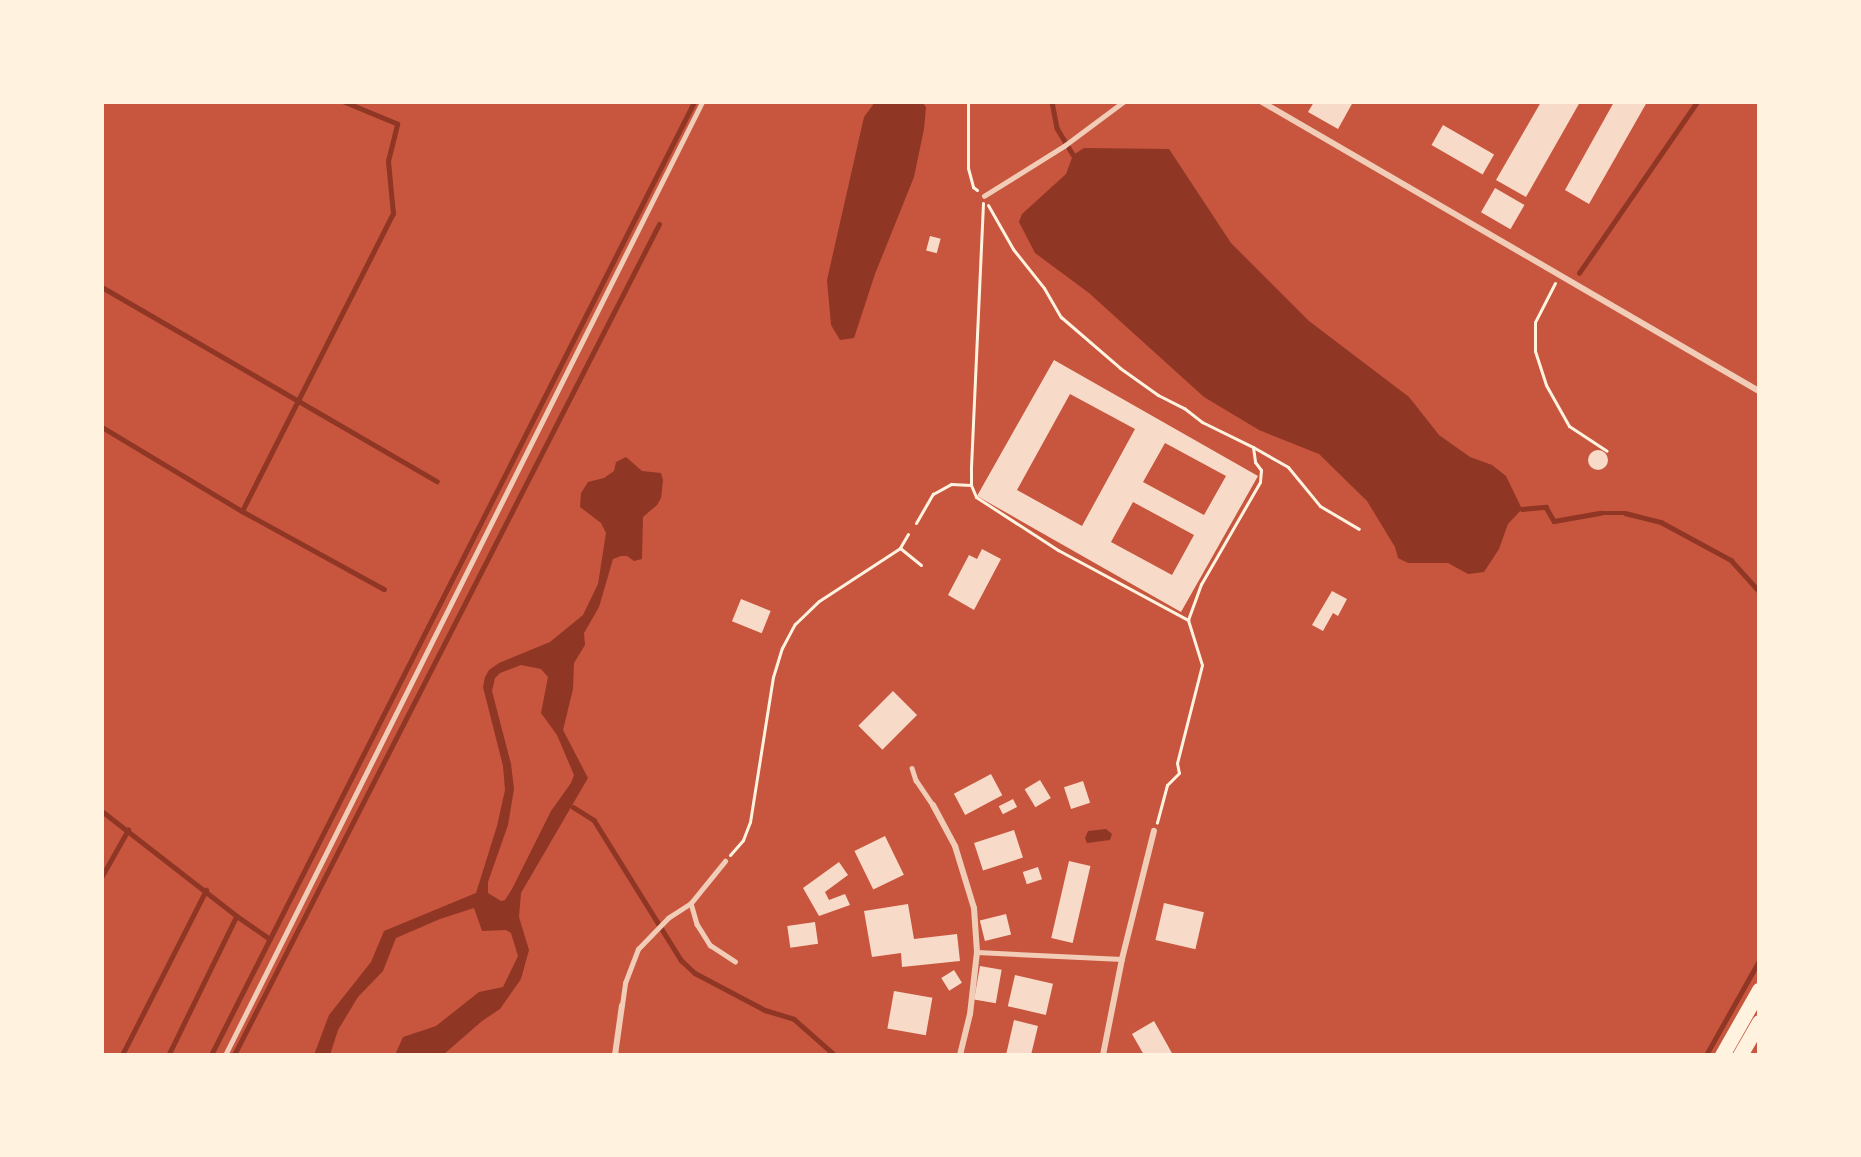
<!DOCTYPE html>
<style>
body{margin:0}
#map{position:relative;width:1861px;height:1157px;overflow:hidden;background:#c8553d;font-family:Inter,sans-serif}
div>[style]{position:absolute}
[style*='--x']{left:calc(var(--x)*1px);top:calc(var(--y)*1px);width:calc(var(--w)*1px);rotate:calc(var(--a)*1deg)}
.water>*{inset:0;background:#8f3625}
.stream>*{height:4.5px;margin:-2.25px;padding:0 2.25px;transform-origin:2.25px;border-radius:2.25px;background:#8f3625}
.building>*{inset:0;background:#f7dbc8;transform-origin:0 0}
.round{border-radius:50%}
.path>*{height:3px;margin:-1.5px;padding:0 1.5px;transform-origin:1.5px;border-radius:1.5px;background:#fff3e0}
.service>*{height:4.5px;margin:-2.25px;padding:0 2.25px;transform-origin:2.25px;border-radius:2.25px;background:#f1ccb7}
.pedestrian>*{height:5px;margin:-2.5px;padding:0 2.5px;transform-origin:2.5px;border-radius:2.5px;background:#f1ccb7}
.minor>*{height:6px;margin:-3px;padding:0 3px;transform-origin:3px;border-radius:3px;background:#f1ccb7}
.primary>*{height:15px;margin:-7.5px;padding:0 7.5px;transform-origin:7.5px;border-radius:7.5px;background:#fff3e0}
span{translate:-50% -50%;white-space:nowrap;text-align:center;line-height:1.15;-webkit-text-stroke:6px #fff3e0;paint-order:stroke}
.frame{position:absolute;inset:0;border:104px solid #fff3e0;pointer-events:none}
</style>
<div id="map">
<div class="water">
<div style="clip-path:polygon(875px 102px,922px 102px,926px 107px,924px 129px,914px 177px,875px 274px,854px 338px,840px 340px,831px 325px,827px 280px,864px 117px)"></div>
<div style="clip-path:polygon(1084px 148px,1169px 149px,1231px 243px,1309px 321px,1409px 397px,1439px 435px,1470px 457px,1492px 465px,1506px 476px,1522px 509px,1508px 524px,1499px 549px,1484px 572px,1468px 574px,1448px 563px,1408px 563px,1398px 558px,1395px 547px,1367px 501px,1319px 454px,1259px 430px,1204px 397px,1089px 293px,1035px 253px,1019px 222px,1022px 214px,1066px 174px,1073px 155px)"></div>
<div style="clip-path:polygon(evenodd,626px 457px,642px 471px,661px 473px,663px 480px,661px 498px,657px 505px,643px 517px,642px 559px,634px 561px,627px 556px,621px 556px,613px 559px,599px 607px,584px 633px,585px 645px,574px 663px,573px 689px,563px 730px,588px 778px,521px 893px,519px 917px,529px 950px,521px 979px,500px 1009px,482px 1021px,443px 1055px,395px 1055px,403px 1037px,436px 1026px,479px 992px,503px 987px,518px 956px,511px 933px,506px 930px,482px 931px,474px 908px,440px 919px,396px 938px,383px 971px,358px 997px,338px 1030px,330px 1055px,314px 1055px,329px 1015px,371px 962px,384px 931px,476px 893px,497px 826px,505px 790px,503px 766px,483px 687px,485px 677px,489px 670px,499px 663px,550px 642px,583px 615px,598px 584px,606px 533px,601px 523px,580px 507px,581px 493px,588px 482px,604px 478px,614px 471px,616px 462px,626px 457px,521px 665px,541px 669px,548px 677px,541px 713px,557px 735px,574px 775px,571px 783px,551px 811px,512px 889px,505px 900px,501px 901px,488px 893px,488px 882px,508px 825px,514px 789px,511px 764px,492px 691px,495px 678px,500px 673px,521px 665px)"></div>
<div style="clip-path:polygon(1106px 829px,1112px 834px,1110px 840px,1087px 843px,1085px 838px,1088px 831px)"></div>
</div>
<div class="stream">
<div style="--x:1052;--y:102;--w:26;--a:79"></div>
<div style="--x:1057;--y:128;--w:31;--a:59"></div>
<div style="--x:1579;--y:273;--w:208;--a:-55.4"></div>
<div style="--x:102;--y:287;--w:387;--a:30.1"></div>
<div style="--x:102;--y:427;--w:163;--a:31"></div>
<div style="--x:242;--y:511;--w:162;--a:28.8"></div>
<div style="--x:1522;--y:509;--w:24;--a:-5"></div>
<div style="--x:1546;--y:507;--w:16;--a:60"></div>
<div style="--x:1554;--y:521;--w:47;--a:-9.9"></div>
<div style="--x:1600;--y:513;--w:25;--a:0"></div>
<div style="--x:1625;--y:513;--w:37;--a:14"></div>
<div style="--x:1661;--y:522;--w:80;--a:28.5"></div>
<div style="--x:1731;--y:560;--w:42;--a:47.9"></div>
<div style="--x:242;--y:511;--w:333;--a:-63.1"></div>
<div style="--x:393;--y:214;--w:53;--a:-95.4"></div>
<div style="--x:388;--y:161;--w:38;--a:-76"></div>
<div style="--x:397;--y:124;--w:57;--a:-157.5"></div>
<div style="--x:573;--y:807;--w:25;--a:32"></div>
<div style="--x:594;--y:820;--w:165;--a:58.1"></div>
<div style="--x:681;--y:960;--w:19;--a:43"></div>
<div style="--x:695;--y:973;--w:79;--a:27.9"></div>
<div style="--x:765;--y:1010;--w:30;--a:17"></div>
<div style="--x:794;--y:1019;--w:55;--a:41.3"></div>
<div style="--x:102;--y:811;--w:171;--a:37.9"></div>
<div style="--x:237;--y:916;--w:155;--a:116.1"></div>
<div style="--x:102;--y:876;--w:53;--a:-60.5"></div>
<div style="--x:237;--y:916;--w:40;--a:34.9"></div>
<div style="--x:122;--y:1055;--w:185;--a:-63"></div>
<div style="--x:211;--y:1055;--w:1068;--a:-63.12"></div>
<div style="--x:234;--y:1055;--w:933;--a:-62.91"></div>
<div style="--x:1706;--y:1055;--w:108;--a:-60.6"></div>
</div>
<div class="building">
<div style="clip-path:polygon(1314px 102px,1353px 102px,1338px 129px,1308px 112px)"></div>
<div style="clip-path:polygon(1541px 102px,1580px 102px,1526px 197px,1496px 180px)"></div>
<div style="clip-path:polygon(1614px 102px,1647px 102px,1589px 204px,1565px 190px)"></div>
<div style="left:1443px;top:125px;width:59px;height:23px;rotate:30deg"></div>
<div style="left:1495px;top:188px;width:34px;height:28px;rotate:30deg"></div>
<div style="left:930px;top:236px;width:11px;height:15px;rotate:15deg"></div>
<div style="clip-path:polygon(evenodd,1054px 360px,1258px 476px,1181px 612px,977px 496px,1054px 360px,1070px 394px,1135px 429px,1082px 526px,1017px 490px,1070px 394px,1054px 360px,1165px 443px,1226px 476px,1204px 515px,1143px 482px,1165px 443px,1054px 360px,1133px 502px,1194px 535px,1172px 575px,1111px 542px,1133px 502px)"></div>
<div class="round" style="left:1588px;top:450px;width:20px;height:20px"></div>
<div style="clip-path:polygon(982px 549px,1001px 559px,974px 610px,948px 595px,969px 555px,977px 559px)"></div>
<div style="clip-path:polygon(1332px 591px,1347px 599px,1338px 616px,1333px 613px,1323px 631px,1312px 625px)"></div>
<div style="left:741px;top:599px;width:32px;height:24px;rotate:22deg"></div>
<div style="left:893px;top:691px;width:34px;height:49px;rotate:45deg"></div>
<div style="left:991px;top:774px;width:24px;height:42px;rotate:62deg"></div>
<div style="left:1040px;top:780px;width:21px;height:18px;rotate:59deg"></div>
<div style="left:1083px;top:781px;width:23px;height:20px;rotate:72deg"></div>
<div style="left:1013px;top:799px;width:9px;height:16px;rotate:63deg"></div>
<div style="left:1014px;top:830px;width:29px;height:42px;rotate:72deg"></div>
<div style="left:885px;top:836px;width:43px;height:34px;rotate:64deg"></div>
<div style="left:1069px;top:861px;width:22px;height:79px;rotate:13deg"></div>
<div style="clip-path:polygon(839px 862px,848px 875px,825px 892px,829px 900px,845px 894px,850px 905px,819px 916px,803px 888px)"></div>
<div style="left:1038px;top:867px;width:13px;height:16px;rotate:72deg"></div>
<div style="left:1164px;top:903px;width:41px;height:38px;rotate:13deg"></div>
<div style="clip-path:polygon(908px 904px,914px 939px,957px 934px,960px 961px,902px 967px,901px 953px,872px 957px,864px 911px)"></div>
<div style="left:1006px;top:914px;width:21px;height:27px;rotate:76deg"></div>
<div style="left:815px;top:922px;width:22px;height:28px;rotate:82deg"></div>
<div style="left:980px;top:966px;width:22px;height:34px;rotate:10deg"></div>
<div style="left:954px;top:970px;width:15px;height:15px;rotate:58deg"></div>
<div style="left:1015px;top:975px;width:39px;height:32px;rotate:13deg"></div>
<div style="left:894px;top:991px;width:39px;height:38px;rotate:10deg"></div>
<div style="clip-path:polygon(1014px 1020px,1038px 1026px,1031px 1055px,1006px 1055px)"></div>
<div style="clip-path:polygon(1154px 1021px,1173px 1055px,1144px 1055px,1132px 1034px)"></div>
</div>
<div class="path">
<div style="--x:968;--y:102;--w:66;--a:90"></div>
<div style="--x:968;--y:168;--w:20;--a:75"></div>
<div style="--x:973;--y:187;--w:5;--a:37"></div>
<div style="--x:983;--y:203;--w:267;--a:92.6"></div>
<div style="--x:971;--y:470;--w:15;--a:90"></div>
<div style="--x:971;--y:485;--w:13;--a:67"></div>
<div style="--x:976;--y:497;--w:98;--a:32.9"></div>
<div style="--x:1058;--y:550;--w:148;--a:28.3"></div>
<div style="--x:988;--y:205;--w:51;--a:60.4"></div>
<div style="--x:1013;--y:249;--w:50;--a:51.5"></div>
<div style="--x:1044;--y:288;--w:34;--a:60"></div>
<div style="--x:1061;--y:317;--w:78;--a:40.8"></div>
<div style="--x:1120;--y:368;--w:47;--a:35.4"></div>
<div style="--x:1158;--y:395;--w:29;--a:27"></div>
<div style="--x:1184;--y:408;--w:23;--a:38"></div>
<div style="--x:1202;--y:422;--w:57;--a:26.1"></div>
<div style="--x:1253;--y:447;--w:15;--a:82"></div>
<div style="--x:1255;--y:462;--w:10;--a:53"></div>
<div style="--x:1261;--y:470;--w:12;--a:95"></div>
<div style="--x:1260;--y:482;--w:118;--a:120"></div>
<div style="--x:1201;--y:584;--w:38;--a:110"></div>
<div style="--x:1188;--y:620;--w:47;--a:72.7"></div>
<div style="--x:1202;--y:665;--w:101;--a:104.3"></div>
<div style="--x:1177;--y:763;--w:10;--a:79"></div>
<div style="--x:1179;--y:773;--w:17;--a:135"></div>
<div style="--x:1167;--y:785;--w:39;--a:105"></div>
<div style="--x:1555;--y:283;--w:44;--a:117.1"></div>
<div style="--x:1535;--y:322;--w:29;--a:90"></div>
<div style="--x:1535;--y:351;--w:36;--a:72"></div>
<div style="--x:1546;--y:385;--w:47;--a:60.7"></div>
<div style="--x:1569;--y:426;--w:45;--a:33.3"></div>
<div style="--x:1253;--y:447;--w:40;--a:29.7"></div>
<div style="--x:1288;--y:467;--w:50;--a:50.6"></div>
<div style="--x:1320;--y:506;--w:45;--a:30.5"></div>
<div style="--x:916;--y:523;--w:34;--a:-60"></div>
<div style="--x:933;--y:494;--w:21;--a:-29"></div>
<div style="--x:951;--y:484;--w:20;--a:3"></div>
<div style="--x:908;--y:534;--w:16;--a:120"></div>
<div style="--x:900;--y:548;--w:27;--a:39"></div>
<div style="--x:730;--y:855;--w:20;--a:-49"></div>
<div style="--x:743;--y:840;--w:19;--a:-69"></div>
<div style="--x:750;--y:822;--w:147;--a:-81"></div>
<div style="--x:773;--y:677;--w:30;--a:-73"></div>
<div style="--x:782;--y:648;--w:27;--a:-62"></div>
<div style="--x:795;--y:624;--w:33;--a:-44"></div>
<div style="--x:819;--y:601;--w:97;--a:-33.2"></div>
</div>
<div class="service">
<div style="--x:984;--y:196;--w:94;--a:-32"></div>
<div style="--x:1064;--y:146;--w:74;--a:-36.7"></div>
<div style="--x:912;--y:768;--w:13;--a:72"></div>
<div style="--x:916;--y:780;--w:30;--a:56"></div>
<div style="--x:691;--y:903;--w:22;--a:74"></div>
<div style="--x:697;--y:924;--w:25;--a:58"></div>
<div style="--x:710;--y:945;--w:30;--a:33"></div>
<div style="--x:977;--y:952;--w:145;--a:2.8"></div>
<div style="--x:622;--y:1005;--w:22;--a:-82"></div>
<div style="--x:625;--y:983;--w:36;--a:-69"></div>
<div style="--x:638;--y:949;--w:43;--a:-45.9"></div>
<div style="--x:668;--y:918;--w:27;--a:-33"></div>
<div style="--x:691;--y:903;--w:54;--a:-51"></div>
</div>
<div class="pedestrian">
<div style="--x:225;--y:1055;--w:1066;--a:-63.41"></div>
</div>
<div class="minor">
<div style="--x:1262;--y:102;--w:575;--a:30.18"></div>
<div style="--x:933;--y:805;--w:47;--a:61.8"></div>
<div style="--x:955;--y:846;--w:65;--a:73"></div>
<div style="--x:974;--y:908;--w:44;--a:86.1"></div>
<div style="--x:977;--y:952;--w:62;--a:96.4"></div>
<div style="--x:970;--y:1014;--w:42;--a:103.7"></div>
<div style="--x:615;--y:1055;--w:50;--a:-82"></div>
<div style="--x:1103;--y:1055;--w:98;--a:-78.8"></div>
<div style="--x:1122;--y:959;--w:132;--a:-76"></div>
</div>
<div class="primary">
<div style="--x:1722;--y:1055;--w:75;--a:-60.4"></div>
<div style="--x:1740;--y:1055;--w:38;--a:-60"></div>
</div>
<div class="frame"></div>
</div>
